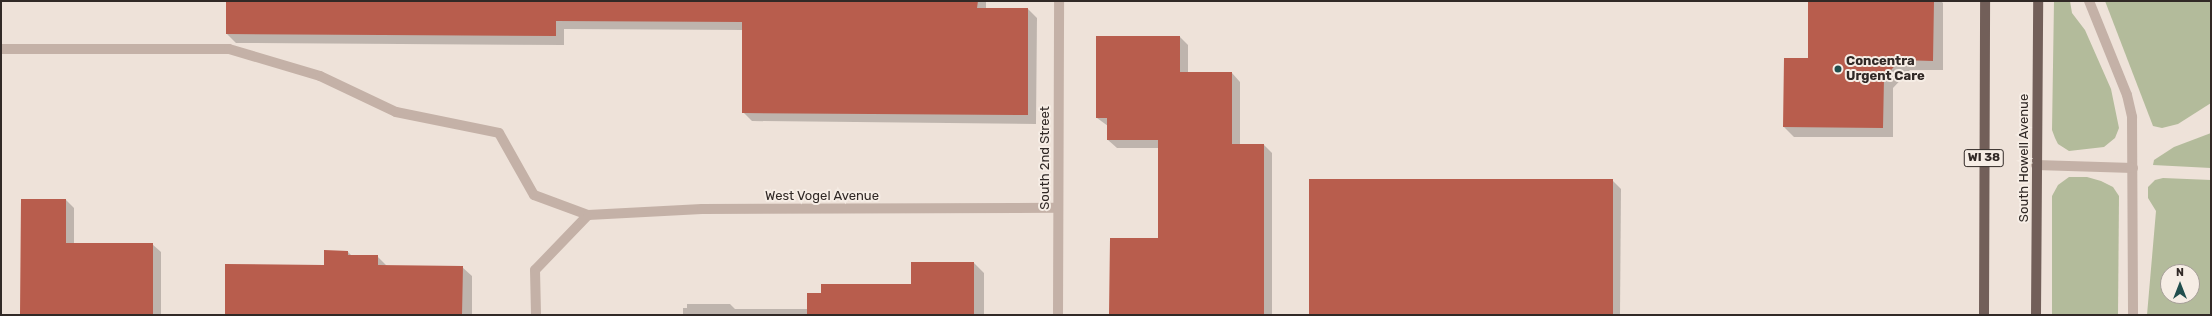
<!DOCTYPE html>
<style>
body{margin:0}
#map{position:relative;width:2212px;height:316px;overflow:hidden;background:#eee2d9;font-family:Rubik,sans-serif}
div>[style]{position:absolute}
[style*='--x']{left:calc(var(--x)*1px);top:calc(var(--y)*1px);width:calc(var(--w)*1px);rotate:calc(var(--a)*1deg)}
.green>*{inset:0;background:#b3bb9b}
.shadow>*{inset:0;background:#0003}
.building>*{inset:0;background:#b85d4d;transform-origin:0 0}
.service>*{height:10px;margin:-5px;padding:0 5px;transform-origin:5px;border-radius:5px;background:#c4b1a7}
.minor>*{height:10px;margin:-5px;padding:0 5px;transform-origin:5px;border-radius:5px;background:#c4b1a7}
.primary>*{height:10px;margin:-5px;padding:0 5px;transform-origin:5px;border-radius:5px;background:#725f59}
.dots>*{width:11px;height:11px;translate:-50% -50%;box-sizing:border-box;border:2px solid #f6ede5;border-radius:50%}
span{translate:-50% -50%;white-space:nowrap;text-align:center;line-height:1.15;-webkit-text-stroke:4px #f6ede5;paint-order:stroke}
.shield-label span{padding:1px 3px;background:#f6ede5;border:1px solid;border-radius:3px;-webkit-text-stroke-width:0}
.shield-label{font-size:12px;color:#312926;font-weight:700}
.poi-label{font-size:13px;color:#312926;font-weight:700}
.left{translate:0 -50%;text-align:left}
.street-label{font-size:13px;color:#312926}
.frame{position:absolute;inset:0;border:2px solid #312926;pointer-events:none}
.north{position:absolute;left:2160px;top:264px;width:40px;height:40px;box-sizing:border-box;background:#f6ede5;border:1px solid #a79f99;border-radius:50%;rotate:0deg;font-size:11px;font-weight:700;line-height:16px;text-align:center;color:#312926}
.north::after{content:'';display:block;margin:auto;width:14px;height:18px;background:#214e4d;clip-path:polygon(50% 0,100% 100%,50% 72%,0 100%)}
</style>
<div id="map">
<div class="green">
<div style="clip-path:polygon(2054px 1px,2070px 1px,2072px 13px,2085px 30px,2111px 89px,2119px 128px,2115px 138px,2104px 147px,2069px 151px,2058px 144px,2055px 138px,2052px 130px)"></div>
<div style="clip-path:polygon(2105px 1px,2211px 1px,2211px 103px,2178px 124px,2162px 128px,2153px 126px)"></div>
<div style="clip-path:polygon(2211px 133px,2211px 168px,2153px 165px,2154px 160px,2174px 147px)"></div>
<div style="clip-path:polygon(2069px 177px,2087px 177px,2101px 181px,2113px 187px,2119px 196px,2118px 315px,2052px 315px,2052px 196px,2058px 185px)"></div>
<div style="clip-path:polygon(evenodd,2163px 178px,2211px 180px,2211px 315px,2147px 315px,2156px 211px,2148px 198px,2148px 187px,2155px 180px,2163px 178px,2168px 272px,2192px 272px,2192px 296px,2168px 296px,2168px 272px)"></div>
</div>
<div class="shadow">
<div style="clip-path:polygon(227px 1px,986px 1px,986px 9px,1028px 9px,1037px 18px,1036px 124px,752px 121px,743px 112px,743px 30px,564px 29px,564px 45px,236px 43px,227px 34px)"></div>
<div style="clip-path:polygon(1809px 1px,1941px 1px,1943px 3px,1943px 70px,1910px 70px,1893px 88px,1893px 137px,1794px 137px,1784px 127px,1809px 59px)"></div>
<div style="clip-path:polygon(1180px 37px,1188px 45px,1188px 73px,1232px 73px,1240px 82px,1240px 145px,1264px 145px,1272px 153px,1272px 315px,1110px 315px,1159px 239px,1159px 148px,1117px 148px,1108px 140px,1108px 126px,1097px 118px)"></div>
<div style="clip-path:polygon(1613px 181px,1621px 189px,1620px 315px,1310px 315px)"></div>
<div style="clip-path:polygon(66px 200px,74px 208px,74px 244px,152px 244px,161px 252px,161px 315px,21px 315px)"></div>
<div style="clip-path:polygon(348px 252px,352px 256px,377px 256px,387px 266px,462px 267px,472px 276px,472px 315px,226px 315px,325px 266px)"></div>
<div style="clip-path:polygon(912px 263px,974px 263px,984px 273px,984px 315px,683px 315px,683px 308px,687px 308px,687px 304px,730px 304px,735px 309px,808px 309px,822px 294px,912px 285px)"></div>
</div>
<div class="building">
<div style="clip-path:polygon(226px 1px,978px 1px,977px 8px,1028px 8px,1028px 115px,742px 113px,742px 22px,556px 21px,556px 36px,226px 34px)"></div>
<div style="clip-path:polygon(1808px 1px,1934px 1px,1933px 61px,1900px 60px,1884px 78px,1883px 128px,1783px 127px,1784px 58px,1808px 58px)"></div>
<div style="clip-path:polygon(1096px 36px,1180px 36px,1180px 72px,1232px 72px,1232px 144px,1264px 144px,1264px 315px,1109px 315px,1110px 238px,1158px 238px,1158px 140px,1107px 140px,1107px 118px,1096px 118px)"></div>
<div style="left:1309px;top:179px;width:304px;height:136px"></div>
<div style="clip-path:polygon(21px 199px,66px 199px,66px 243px,153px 243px,153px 315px,20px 315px)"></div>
<div style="clip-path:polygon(324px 250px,348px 251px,348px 255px,378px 255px,378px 265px,463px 266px,462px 315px,225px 315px,225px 264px,324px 265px)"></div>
<div style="clip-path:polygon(911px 262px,974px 262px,974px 315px,807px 315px,807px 293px,821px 293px,821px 284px,911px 284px)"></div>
</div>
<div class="service">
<div style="--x:2089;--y:1;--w:101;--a:68"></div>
<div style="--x:2127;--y:95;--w:23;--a:77"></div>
<div style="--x:2132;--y:117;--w:198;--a:89.7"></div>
<div style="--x:1;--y:49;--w:228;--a:0"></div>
<div style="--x:229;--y:49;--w:95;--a:16.5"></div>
<div style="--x:320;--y:76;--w:84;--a:25.3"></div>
<div style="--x:396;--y:112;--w:105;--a:11.5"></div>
<div style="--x:499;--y:133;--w:71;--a:60.6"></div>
<div style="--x:534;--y:195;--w:58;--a:20.3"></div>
<div style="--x:588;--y:215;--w:76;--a:133.9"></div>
<div style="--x:535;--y:270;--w:45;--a:88.7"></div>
<div style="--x:2036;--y:165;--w:97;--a:1.8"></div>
</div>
<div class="minor">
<div style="--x:588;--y:215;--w:114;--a:-3"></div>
<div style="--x:702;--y:209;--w:355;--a:-0.2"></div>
<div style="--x:1058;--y:315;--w:314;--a:-89.8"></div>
</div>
<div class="primary">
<div style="--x:1984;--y:315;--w:314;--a:-89.8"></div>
<div style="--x:2036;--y:315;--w:314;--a:-89.6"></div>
</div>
<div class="dots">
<div style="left:1838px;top:69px;background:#214e4d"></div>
</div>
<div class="shield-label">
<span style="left:1984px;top:158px">WI 38</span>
</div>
<div class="poi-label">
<span class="left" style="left:1846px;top:69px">Concentra<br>Urgent Care</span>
</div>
<div class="street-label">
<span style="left:1045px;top:158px;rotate:-90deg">South 2nd Street</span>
<span style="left:2024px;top:158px;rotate:-90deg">South Howell Avenue</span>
<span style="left:822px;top:196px">West Vogel Avenue</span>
</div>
<div class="frame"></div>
<div class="north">N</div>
</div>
